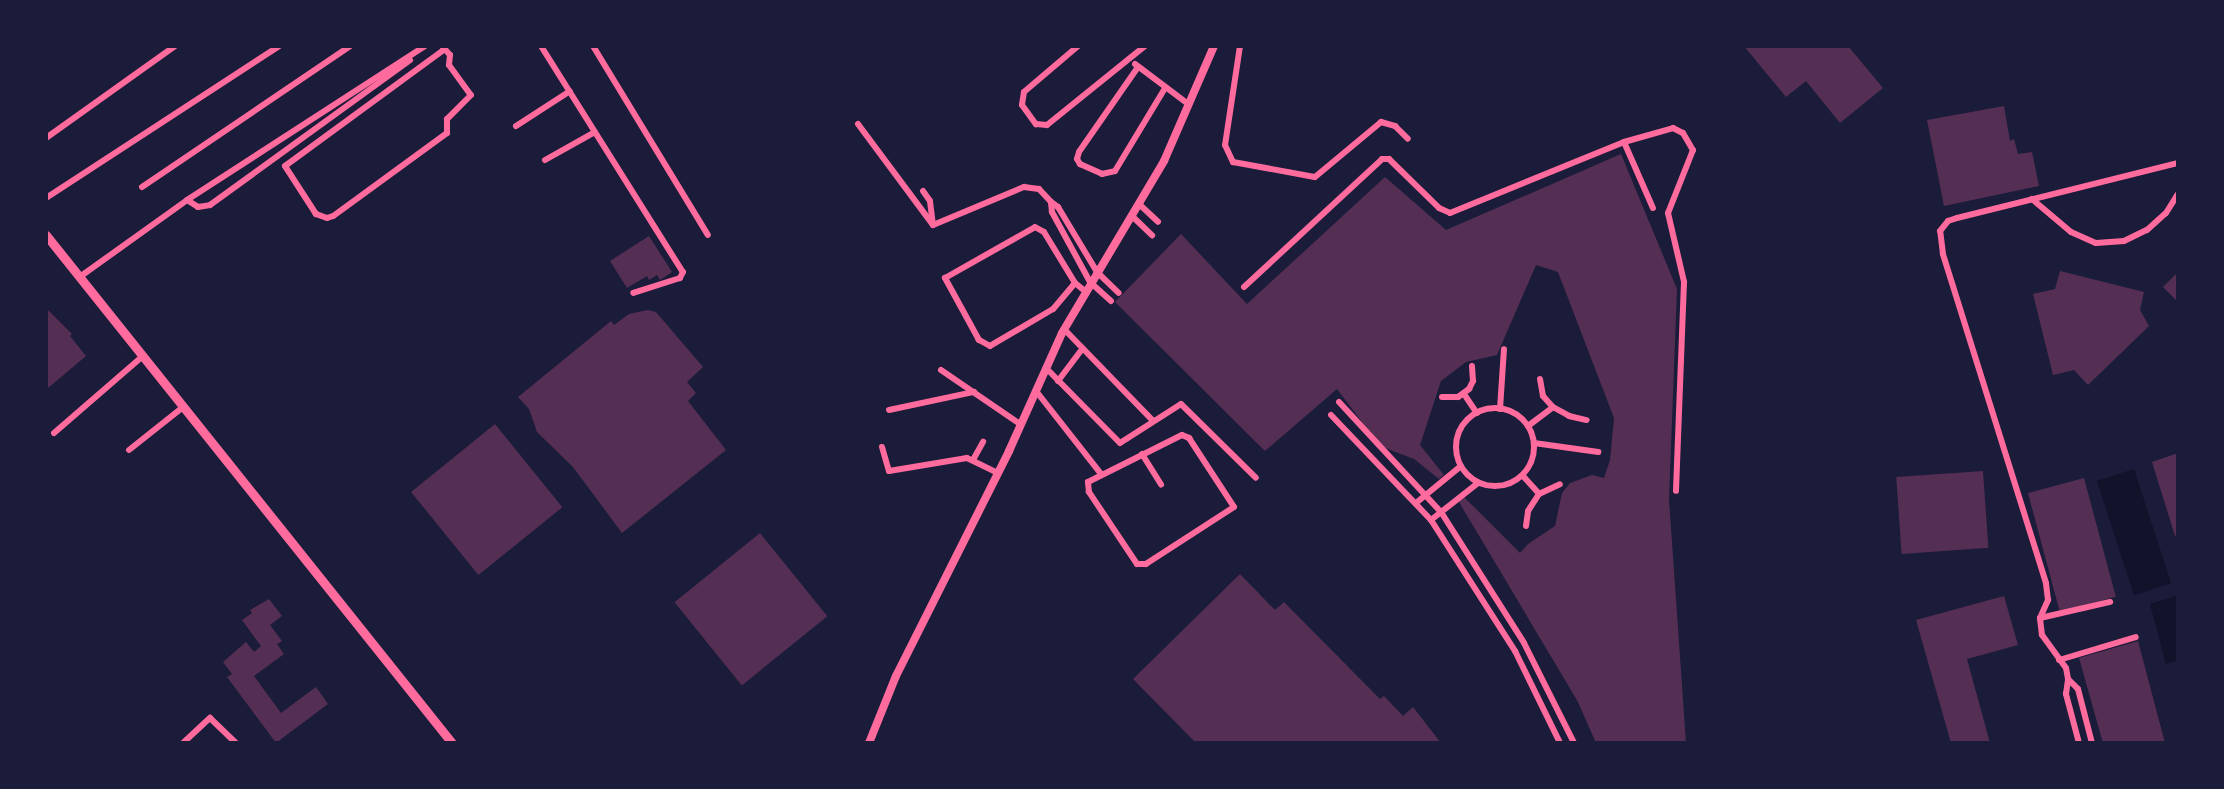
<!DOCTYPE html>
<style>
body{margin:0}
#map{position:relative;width:2224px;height:789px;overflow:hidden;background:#1b1b3a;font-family:"Libre Baskerville",serif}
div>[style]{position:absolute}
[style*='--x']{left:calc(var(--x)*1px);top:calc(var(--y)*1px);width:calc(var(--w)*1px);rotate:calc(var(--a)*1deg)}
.water>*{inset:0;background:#12122b;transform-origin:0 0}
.building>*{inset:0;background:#542f53;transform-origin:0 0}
.minor>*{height:6px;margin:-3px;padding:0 3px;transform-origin:3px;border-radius:3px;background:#ff6b9d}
.minor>.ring{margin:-3px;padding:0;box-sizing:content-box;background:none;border:6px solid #ff6b9d;border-radius:50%}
.tertiary>*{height:8px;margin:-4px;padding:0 4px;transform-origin:4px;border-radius:4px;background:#ff6b9d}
.secondary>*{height:9px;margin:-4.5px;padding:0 4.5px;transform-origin:4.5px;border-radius:4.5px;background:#ff6b9d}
span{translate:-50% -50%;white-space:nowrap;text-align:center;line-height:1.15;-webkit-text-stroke:8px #1b1b3a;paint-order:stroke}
.frame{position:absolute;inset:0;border:48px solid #1b1b3a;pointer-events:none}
</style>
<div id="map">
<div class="water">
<div style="left:2134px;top:469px;width:120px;height:39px;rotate:72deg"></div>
<div style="clip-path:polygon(2176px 596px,2178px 660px,2166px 664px,2150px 604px)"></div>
</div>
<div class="building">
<div style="clip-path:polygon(1744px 46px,1848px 46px,1883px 88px,1840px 123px,1806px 81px,1786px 97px)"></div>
<div style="clip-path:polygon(2004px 106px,2010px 141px,2014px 139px,2018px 154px,2032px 152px,2039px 186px,1944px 206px,1927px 120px)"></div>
<div style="clip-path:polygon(1621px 154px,1677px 289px,1669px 499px,1686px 743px,1596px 743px,1578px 702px,1459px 502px,1464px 497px,1520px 553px,1528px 544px,1555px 526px,1562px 493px,1570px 483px,1592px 475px,1604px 478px,1610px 460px,1614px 418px,1558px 272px,1536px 265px,1497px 355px,1466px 362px,1441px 381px,1420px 445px,1444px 475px,1439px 479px,1414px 459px,1380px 446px,1337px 389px,1265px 451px,1115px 302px,1181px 234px,1247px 304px,1385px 177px,1446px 230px)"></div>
<div style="clip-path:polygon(649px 236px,672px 272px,660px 280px,657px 275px,649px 280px,647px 276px,627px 288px,610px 261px)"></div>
<div style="clip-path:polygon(2060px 271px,2144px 292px,2140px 310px,2149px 326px,2088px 385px,2074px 370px,2053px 375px,2033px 294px,2055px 289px)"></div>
<div style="clip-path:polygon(2178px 272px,2178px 302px,2163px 287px)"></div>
<div style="clip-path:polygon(46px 308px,72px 334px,70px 336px,86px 356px,48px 388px)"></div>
<div style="clip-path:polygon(648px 310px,656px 312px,703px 367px,687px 382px,696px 393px,688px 401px,726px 450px,622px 533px,573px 467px,537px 432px,529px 409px,518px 397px,611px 321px,614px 325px,629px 314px)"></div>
<div style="left:495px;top:424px;width:107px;height:108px;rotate:51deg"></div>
<div style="clip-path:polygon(2178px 453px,2178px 535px,2175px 536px,2152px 462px)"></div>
<div style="left:1983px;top:471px;width:77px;height:87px;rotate:86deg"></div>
<div style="left:2084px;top:478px;width:123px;height:58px;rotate:75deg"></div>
<div style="left:760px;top:533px;width:107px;height:110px;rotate:51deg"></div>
<div style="clip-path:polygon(1240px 574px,1275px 610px,1284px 602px,1380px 699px,1384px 696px,1403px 716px,1413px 707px,1441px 743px,1196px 743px,1133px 679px)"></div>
<div style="clip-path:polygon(2004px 596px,2018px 645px,1967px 659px,1990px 743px,1951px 743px,1916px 620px)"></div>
<div style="clip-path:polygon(269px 599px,282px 616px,270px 625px,282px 641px,277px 644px,284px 654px,254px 676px,281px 713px,316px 687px,328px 704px,276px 743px,227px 677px,232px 674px,223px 662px,246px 642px,254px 652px,261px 646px,242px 620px,252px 613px,250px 610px)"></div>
<div style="clip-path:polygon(2138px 641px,2165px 743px,2103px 743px,2079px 658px)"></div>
</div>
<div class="minor">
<div style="--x:442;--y:46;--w:12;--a:48"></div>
<div style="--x:450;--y:55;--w:10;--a:96"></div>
<div style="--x:449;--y:65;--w:37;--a:54"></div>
<div style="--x:471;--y:95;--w:34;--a:135"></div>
<div style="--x:447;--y:119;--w:14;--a:90"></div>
<div style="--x:447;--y:133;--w:141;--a:143.9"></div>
<div style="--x:333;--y:216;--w:6;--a:162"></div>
<div style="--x:327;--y:218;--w:12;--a:-160"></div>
<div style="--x:316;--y:214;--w:57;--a:-122.9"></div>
<div style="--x:285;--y:166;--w:198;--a:-36.2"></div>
<div style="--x:541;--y:46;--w:267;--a:57.9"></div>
<div style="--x:683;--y:272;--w:7;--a:117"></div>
<div style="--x:680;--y:278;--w:49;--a:162.3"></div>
<div style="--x:593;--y:46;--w:221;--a:58.7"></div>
<div style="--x:1078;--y:46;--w:71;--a:139.6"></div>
<div style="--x:1024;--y:92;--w:13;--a:99"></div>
<div style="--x:1022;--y:105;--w:24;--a:54"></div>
<div style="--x:1036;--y:124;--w:11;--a:5"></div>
<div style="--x:1047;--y:125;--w:126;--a:-38.9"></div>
<div style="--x:1240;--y:46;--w:100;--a:98.6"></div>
<div style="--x:1225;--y:145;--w:19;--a:65"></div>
<div style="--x:1233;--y:162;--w:83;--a:10.4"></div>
<div style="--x:1315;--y:177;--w:86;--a:-39.8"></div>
<div style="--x:1381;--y:122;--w:15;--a:16"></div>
<div style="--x:1395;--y:126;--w:18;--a:45"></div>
<div style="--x:1135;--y:64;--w:66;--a:37"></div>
<div style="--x:1138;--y:67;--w:103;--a:124.8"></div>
<div style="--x:1079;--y:152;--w:7;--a:106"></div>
<div style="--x:1077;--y:159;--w:6;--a:59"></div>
<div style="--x:1080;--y:164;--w:24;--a:24"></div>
<div style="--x:1102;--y:174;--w:13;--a:-13"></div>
<div style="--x:1115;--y:171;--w:97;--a:-58.9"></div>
<div style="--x:858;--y:124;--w:126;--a:53.4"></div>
<div style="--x:933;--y:225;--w:99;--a:-22.7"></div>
<div style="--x:1024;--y:187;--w:15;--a:8"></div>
<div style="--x:1039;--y:189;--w:18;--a:47"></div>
<div style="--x:516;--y:126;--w:64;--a:-32.9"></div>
<div style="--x:46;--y:138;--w:158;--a:-35.5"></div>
<div style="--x:1624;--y:142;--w:51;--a:-15.9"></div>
<div style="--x:1673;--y:128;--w:11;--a:27"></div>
<div style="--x:1683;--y:133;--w:20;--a:60"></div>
<div style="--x:1693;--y:150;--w:68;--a:111.6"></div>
<div style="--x:1668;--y:213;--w:71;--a:76.9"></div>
<div style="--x:1684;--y:282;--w:209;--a:92.2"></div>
<div style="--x:545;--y:160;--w:57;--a:-29.2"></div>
<div style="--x:142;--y:187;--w:251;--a:-34.1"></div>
<div style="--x:923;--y:191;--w:12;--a:55"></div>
<div style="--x:930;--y:201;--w:24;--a:83"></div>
<div style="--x:46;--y:198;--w:278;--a:-33.1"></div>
<div style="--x:2032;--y:199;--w:51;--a:40.2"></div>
<div style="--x:2071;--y:232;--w:27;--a:24"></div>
<div style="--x:2096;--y:243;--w:28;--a:-4"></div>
<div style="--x:2124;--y:241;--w:25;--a:-26"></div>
<div style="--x:2147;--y:230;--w:25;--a:-42"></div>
<div style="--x:2166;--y:213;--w:22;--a:-58"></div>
<div style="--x:187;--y:200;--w:13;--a:32"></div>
<div style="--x:198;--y:207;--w:12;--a:-9"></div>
<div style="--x:210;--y:205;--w:247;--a:-35.9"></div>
<div style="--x:1139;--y:204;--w:26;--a:43"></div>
<div style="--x:1132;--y:216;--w:28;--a:44"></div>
<div style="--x:81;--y:276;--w:130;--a:-35.6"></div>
<div style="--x:187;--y:200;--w:283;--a:-32.9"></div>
<div style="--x:1075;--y:283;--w:34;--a:130"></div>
<div style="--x:1053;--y:309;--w:73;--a:149.6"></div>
<div style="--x:990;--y:346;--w:13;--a:-151"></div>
<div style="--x:979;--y:340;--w:71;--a:-118.7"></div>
<div style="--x:945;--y:278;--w:103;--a:-29.5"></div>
<div style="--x:1035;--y:227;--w:10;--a:29"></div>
<div style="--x:1044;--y:232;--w:60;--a:58.7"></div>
<div style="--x:1075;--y:283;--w:13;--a:39"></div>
<div style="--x:1244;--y:287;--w:188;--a:-42.8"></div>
<div style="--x:1382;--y:159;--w:7;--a:0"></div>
<div style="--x:1389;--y:159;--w:70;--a:44.4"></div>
<div style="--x:1439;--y:208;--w:12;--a:24"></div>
<div style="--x:1450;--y:213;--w:188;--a:-22.2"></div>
<div style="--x:1624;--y:142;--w:72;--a:66.3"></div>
<div style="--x:1111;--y:301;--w:28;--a:-138"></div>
<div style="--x:1090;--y:282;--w:80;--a:-118.5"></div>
<div style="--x:1052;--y:212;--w:10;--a:-96"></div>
<div style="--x:1051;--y:202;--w:9;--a:36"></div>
<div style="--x:1058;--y:207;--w:76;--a:59"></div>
<div style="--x:1097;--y:272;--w:30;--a:44"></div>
<div style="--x:1064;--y:329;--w:128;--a:45.9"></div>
<div style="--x:1046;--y:368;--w:105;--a:45.4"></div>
<div style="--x:1120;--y:443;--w:72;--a:-32.6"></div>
<div style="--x:1181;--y:404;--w:105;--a:44.6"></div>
<div style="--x:941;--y:370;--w:96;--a:34.4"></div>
<div style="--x:1540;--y:379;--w:17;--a:80"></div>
<div style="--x:1543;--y:396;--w:15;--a:48"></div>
<div style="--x:1553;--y:407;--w:18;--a:29"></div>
<div style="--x:1569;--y:416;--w:18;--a:13"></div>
<div style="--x:1058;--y:381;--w:41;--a:-52.9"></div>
<div style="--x:1036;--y:391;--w:105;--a:51.9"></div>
<div style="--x:1464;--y:394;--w:23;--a:56"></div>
<div style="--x:1442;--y:397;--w:16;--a:0"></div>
<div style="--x:1458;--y:397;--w:14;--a:-36"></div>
<div style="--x:1469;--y:389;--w:9;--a:-63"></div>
<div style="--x:1473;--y:381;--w:15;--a:-94"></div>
<div style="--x:1339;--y:402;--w:150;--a:47.2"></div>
<div style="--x:1441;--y:512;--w:155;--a:57.6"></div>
<div style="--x:1524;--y:643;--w:112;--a:63.4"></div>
<div class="ring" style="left:1456px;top:408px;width:72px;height:72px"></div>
<div style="--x:1500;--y:409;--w:60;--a:-86.2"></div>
<div style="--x:889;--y:410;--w:87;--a:-12"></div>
<div style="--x:1331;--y:415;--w:145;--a:46.4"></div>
<div style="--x:1431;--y:520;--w:156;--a:57.3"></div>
<div style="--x:1515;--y:651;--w:102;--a:63.9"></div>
<div style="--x:1528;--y:426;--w:31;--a:-37"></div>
<div style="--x:54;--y:433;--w:118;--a:-40.9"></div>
<div style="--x:1182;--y:435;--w:8;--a:23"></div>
<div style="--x:1189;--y:438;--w:82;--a:56.9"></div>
<div style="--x:1234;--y:507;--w:105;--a:147.1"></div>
<div style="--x:1146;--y:564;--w:9;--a:180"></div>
<div style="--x:1137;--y:564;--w:87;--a:-123.7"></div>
<div style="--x:1089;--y:492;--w:10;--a:-96"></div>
<div style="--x:1088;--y:482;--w:105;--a:-26.6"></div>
<div style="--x:1534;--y:443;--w:65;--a:8"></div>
<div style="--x:882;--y:447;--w:25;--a:74"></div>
<div style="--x:889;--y:471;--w:79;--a:-9.5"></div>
<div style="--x:967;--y:458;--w:34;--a:26"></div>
<div style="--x:129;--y:450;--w:69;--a:-38.5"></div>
<div style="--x:1142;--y:454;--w:36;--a:58"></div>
<div style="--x:973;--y:460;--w:21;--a:-61"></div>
<div style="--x:1523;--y:476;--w:24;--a:48"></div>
<div style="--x:1416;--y:503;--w:58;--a:-39.4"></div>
<div style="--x:1431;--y:520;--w:60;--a:-38.2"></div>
<div style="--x:1526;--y:526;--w:15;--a:-82"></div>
<div style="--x:1528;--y:511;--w:20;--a:-57"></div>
<div style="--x:1539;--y:494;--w:23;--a:-25"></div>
<div style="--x:2040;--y:618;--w:72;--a:-12.9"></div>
<div style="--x:2059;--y:660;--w:80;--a:-16.6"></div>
<div style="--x:2068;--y:679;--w:11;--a:-100"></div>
<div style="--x:2066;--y:668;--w:41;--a:-126"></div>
<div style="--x:2042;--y:635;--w:17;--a:-97"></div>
<div style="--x:2040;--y:618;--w:20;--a:-66"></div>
<div style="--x:2048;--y:600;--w:17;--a:-97"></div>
<div style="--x:2046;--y:583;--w:345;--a:-107.4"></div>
<div style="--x:1943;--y:254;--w:23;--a:-97"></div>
<div style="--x:1940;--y:231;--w:13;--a:-51"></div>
<div style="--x:1948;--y:221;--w:9;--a:-18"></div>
<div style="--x:1957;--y:218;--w:228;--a:-14"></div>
<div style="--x:183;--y:743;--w:37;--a:-43"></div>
<div style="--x:210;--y:718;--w:36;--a:44"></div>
<div style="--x:2079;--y:743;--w:51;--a:-104.9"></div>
<div style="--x:2066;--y:694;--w:15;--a:-82"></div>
<div style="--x:2068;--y:679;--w:14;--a:45"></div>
<div style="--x:2078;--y:689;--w:56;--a:75.5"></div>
</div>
<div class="tertiary">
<div style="--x:869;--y:743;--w:72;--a:-68.1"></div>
<div style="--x:896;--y:676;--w:252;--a:-63.3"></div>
<div style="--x:1009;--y:451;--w:129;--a:-65.8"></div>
<div style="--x:1062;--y:333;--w:200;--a:-59.3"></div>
<div style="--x:1164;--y:161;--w:125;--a:-66.5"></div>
</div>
<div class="secondary">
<div style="--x:46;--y:235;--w:650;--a:51.37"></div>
</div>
<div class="frame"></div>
</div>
